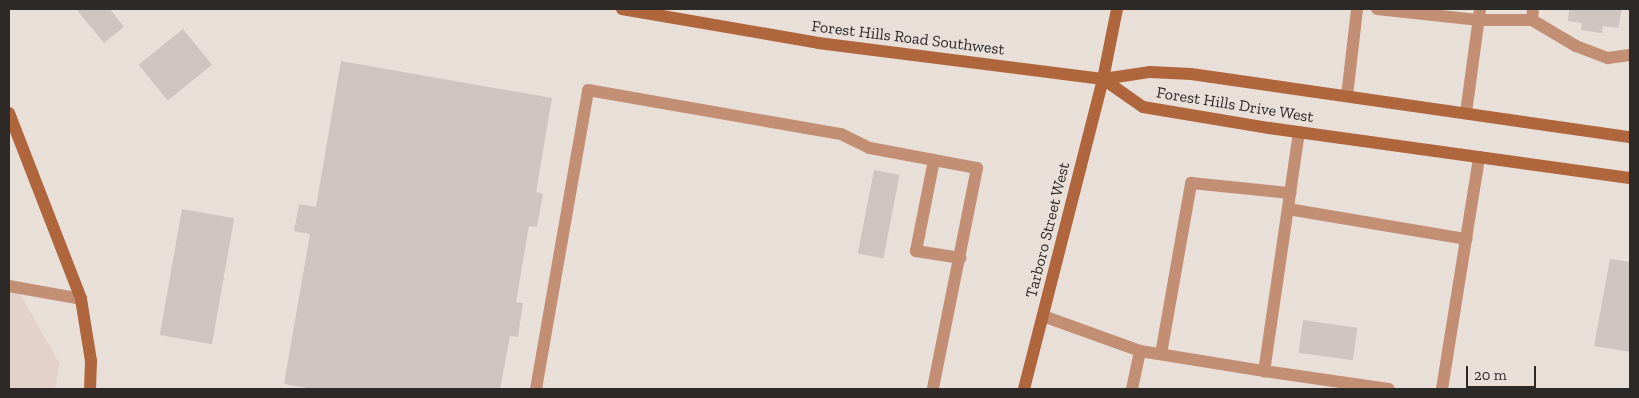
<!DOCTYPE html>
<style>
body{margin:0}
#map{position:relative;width:1639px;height:398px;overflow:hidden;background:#e9dfd9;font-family:"Zilla Slab",serif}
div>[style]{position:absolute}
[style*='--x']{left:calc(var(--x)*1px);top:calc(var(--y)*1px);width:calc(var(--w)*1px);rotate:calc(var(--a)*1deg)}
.built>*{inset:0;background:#e3d2c9}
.building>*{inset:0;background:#cfc5c0;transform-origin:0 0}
.lane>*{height:12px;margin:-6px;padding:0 6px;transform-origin:6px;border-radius:6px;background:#c28f74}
.street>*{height:12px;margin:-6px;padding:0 6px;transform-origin:6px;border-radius:6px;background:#c28f74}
.secondary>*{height:12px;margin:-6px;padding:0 6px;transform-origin:6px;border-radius:6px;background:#af663c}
span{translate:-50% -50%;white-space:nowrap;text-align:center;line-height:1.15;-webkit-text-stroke:4px #e9dfd9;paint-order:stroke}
.street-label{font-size:16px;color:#2c2927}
.frame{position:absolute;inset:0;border:10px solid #2c2927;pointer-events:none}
.scale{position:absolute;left:1466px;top:366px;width:70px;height:22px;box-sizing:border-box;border:2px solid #2c2927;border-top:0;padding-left:6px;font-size:15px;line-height:18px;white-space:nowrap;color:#2c2927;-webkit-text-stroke:4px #e9dfd9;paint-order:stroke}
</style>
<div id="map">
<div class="built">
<div style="clip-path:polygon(9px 275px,60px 364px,55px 389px,9px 389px)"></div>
</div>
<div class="building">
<div style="clip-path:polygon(76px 9px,110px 9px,124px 27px,104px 43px)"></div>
<div style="clip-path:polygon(1569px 9px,1622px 9px,1618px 28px,1603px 26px,1602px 33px,1581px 30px,1582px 23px,1568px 21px)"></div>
<div style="left:183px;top:29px;width:46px;height:57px;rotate:51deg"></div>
<div style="clip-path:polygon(341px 61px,552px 98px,536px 192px,543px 194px,537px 227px,529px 226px,516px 302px,523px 303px,518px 337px,510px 336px,500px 389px,313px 389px,284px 384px,310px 234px,294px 231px,299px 204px,316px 207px)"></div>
<div style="left:874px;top:170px;width:26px;height:85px;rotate:11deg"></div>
<div style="left:182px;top:209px;width:53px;height:128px;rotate:10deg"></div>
<div style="clip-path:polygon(1610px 259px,1630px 262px,1630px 352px,1594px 346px)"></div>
<div style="left:1303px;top:320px;width:55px;height:33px;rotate:8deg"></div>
</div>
<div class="lane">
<div style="--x:1377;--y:9;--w:103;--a:6.2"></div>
<div style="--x:1479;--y:20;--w:53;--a:0"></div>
<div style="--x:1533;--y:9;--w:11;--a:95"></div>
<div style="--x:1532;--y:20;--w:51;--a:30.6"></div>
<div style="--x:1576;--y:46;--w:34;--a:21"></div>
<div style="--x:1608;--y:58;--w:22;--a:-8"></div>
<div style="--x:1347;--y:96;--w:88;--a:-83.4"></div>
<div style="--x:1466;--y:113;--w:105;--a:-82.3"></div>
<div style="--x:1299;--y:132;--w:242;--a:98.3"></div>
<div style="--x:1264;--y:371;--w:126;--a:8.2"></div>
<div style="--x:934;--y:160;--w:93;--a:101.2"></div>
<div style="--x:916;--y:251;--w:45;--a:9"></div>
<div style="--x:1288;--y:209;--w:181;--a:9.6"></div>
<div style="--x:1043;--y:316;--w:103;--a:19.8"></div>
<div style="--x:1161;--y:354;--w:174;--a:-80"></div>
<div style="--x:1191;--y:183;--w:100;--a:5.8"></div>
<div style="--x:536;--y:389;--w:303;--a:-80.1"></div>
<div style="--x:588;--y:90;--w:257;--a:9.9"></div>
<div style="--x:841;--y:134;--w:32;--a:26"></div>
<div style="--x:870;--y:148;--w:109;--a:10.6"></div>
<div style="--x:977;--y:168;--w:225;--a:101.3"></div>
<div style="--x:1132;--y:389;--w:39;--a:-78"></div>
<div style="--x:1140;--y:351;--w:126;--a:9.2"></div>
<div style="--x:1442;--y:389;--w:235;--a:-80.9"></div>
</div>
<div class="street">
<div style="--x:9;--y:286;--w:73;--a:10.2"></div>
</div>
<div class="secondary">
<div style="--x:622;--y:9;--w:199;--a:9.8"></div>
<div style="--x:818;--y:43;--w:287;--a:7.2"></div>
<div style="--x:1103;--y:79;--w:48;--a:-8.5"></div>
<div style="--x:1150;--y:72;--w:41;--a:2.8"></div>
<div style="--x:1191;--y:74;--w:443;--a:8.2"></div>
<div style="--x:1103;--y:79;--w:49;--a:35"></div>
<div style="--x:1143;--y:107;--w:128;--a:9.5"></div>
<div style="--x:1269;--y:128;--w:364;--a:7.9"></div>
<div style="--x:9;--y:113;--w:199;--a:68.8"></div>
<div style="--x:81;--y:299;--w:63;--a:80.8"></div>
<div style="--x:91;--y:361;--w:28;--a:92"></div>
<div style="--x:1024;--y:389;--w:320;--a:-75.7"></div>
<div style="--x:1103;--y:79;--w:71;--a:-78.7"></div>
</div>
<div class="street-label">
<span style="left:908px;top:38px;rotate:7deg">Forest Hills Road Southwest</span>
<span style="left:1235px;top:105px;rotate:9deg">Forest Hills Drive West</span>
<span style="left:1048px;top:230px;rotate:-76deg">Tarboro Street West</span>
</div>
<div class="frame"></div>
<div class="scale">20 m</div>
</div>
